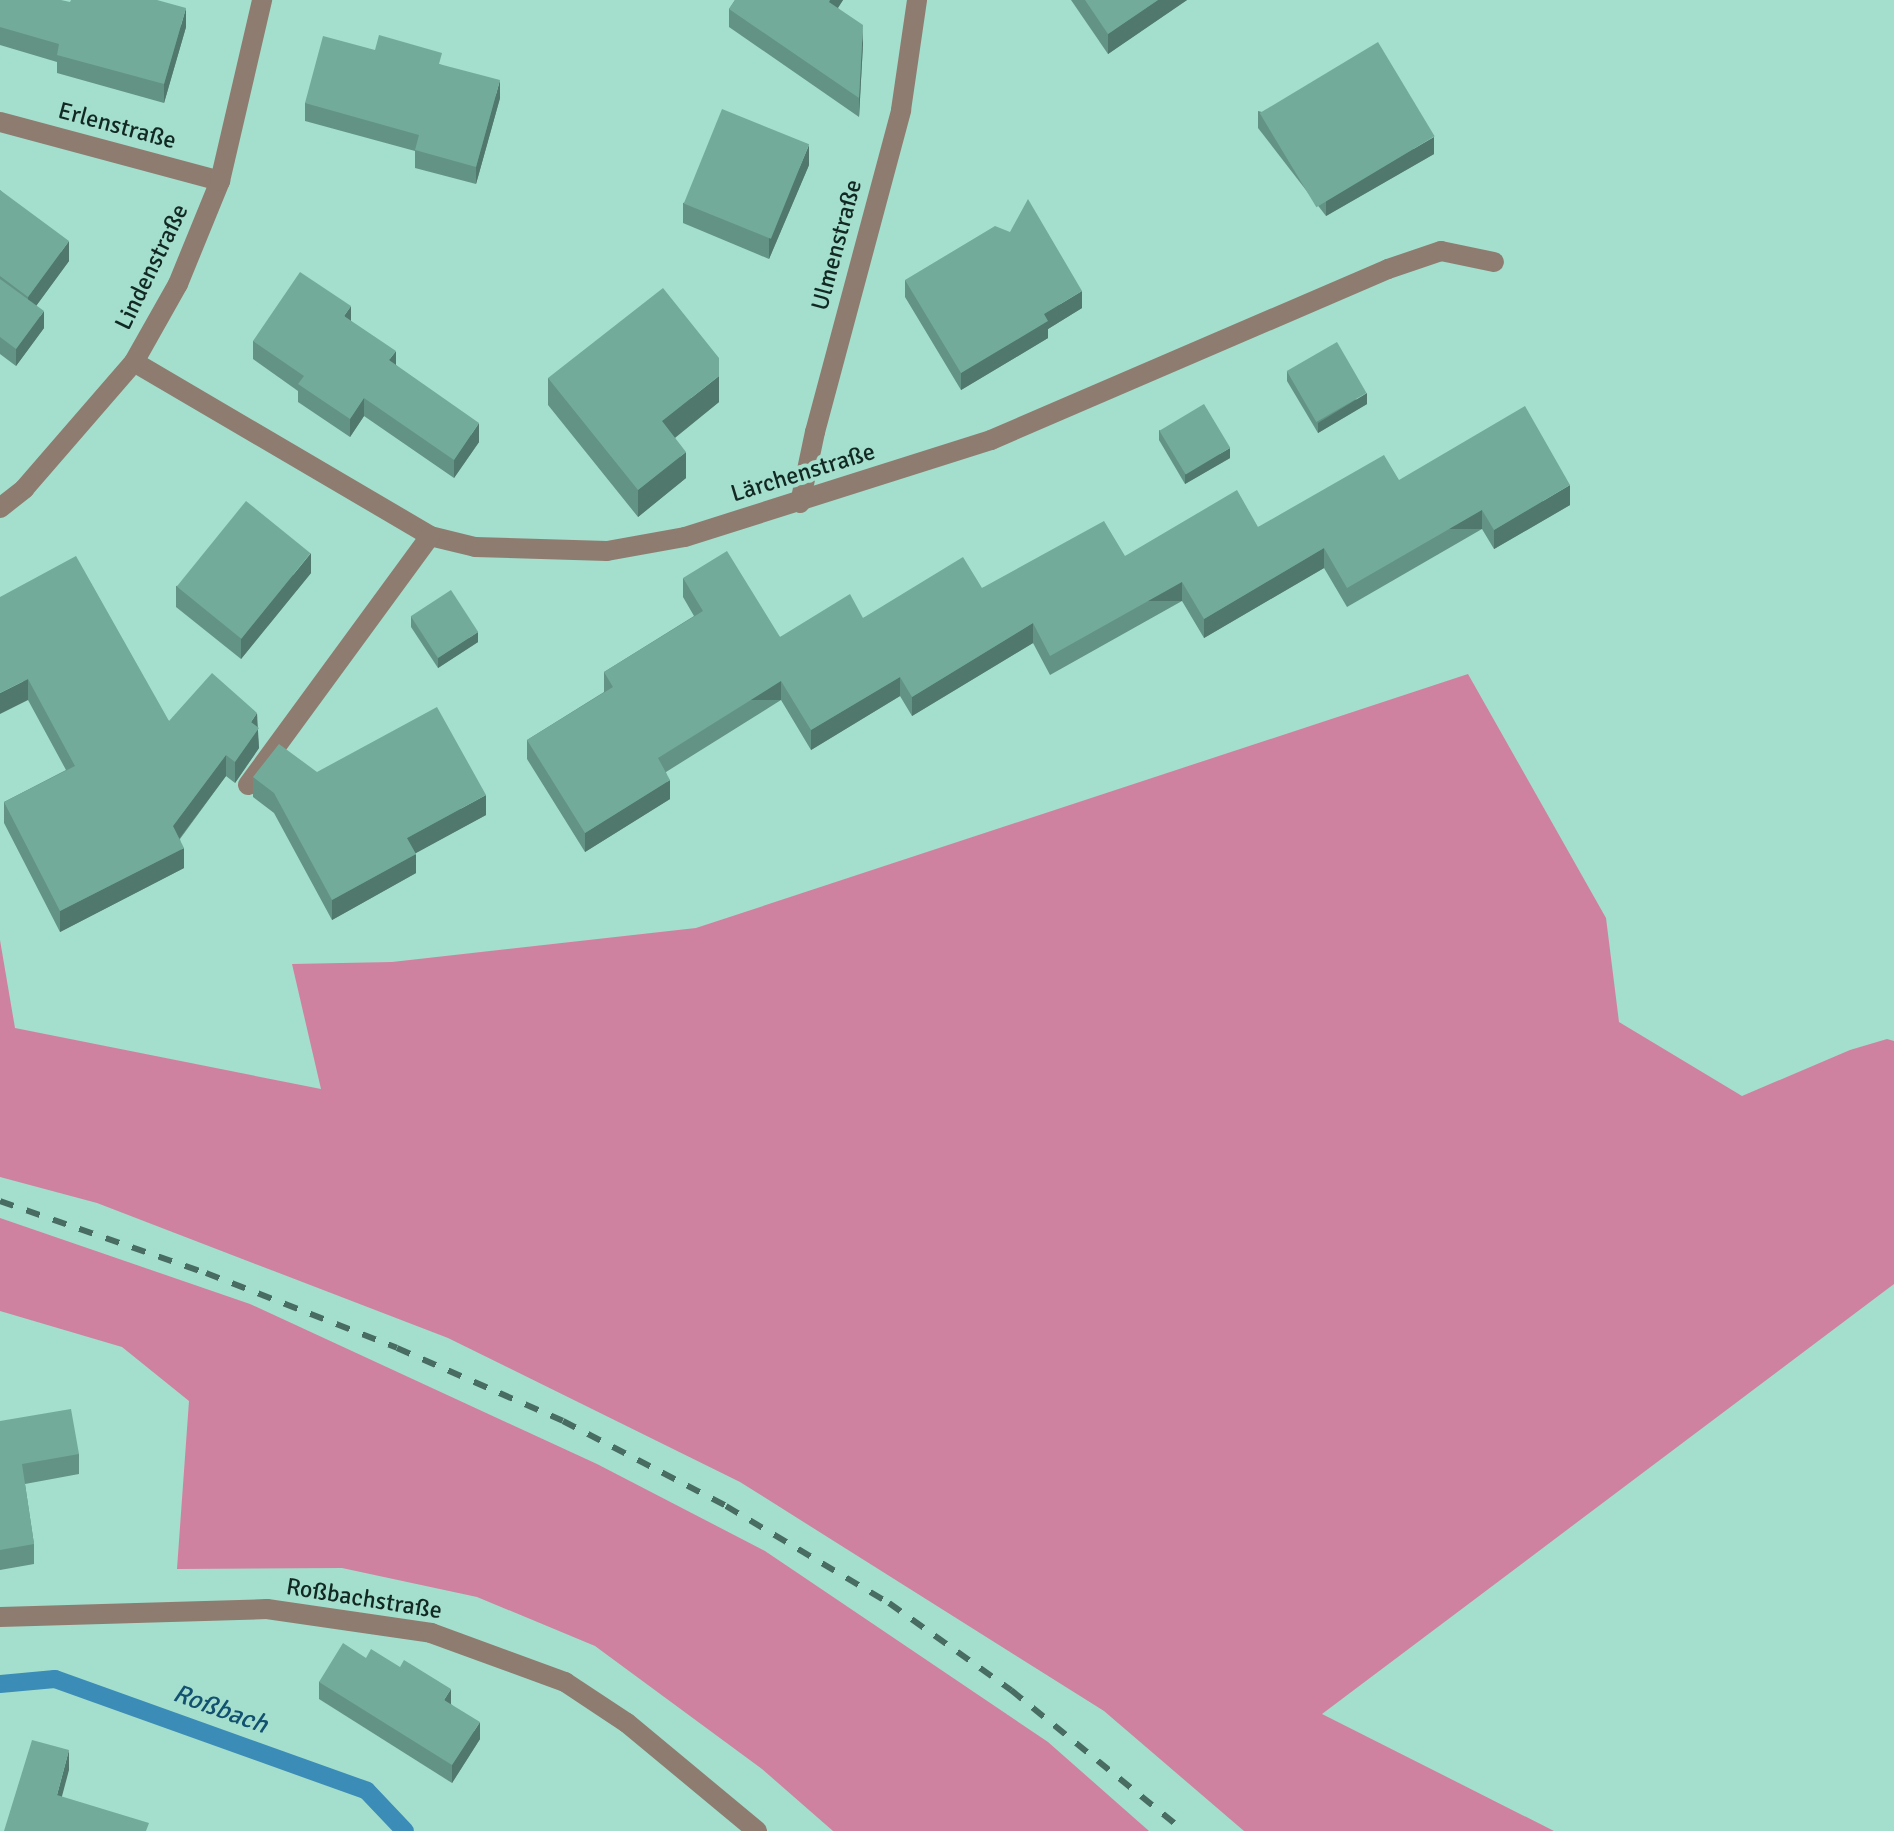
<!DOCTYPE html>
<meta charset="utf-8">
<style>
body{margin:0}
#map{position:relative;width:1894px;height:1831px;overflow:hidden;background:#a4decd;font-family:Signika,sans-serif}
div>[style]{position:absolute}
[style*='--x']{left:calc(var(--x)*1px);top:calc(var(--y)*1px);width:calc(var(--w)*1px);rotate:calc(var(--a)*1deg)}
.forest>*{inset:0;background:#cf82a0}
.stream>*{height:18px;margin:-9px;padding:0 9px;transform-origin:9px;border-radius:9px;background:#3b8cb7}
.minor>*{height:20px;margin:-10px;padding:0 10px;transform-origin:10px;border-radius:10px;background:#8e7c70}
.rail>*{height:6px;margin-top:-3px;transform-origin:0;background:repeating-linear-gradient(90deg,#486c62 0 14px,transparent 0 28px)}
.wall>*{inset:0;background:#639385}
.shaded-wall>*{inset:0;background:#50786c;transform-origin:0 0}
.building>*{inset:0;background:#73ab9b;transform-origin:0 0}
span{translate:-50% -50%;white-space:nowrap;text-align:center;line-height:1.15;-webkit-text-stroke:8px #a4decd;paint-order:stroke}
.street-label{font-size:24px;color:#122923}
.water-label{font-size:26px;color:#125170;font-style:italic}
</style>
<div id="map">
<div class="forest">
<div style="clip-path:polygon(1468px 674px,1606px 918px,1619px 1022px,1742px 1096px,1850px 1050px,1887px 1039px,1894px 1041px,1894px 1284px,1322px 1714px,1554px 1831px,1244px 1831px,1104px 1711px,740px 1482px,448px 1338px,97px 1203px,0 1177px,0 940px,15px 1028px,321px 1089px,292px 964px,392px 962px,696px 928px)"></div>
<div style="clip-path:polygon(0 1218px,250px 1304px,597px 1464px,765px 1551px,1048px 1742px,1149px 1831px,833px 1831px,762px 1769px,595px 1646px,477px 1597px,342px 1568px,177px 1569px,189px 1401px,122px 1347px,0 1311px)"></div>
</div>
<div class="stream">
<div style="--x:0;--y:1684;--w:55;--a:-5.2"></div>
<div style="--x:55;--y:1679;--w:331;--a:19.7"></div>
<div style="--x:367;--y:1791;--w:55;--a:46.5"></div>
</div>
<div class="minor">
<div style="--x:0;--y:122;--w:228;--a:15"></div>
<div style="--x:134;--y:362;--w:343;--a:30.4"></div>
<div style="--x:430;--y:536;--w:46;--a:13.7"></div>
<div style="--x:475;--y:547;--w:132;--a:1.7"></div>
<div style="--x:607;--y:551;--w:79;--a:-10.2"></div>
<div style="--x:685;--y:537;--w:321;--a:-17.6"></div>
<div style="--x:991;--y:440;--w:432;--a:-23.3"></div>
<div style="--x:1388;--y:269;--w:56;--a:-18.8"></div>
<div style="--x:1441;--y:251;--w:54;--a:11.7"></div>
<div style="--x:800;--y:503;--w:73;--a:-78.1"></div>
<div style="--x:815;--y:432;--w:333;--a:-75"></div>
<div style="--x:901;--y:110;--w:111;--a:-81.7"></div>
<div style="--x:0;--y:508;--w:31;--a:-38"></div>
<div style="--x:24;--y:489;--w:168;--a:-49.1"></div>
<div style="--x:134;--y:362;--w:90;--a:-60.6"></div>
<div style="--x:178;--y:284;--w:111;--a:-67.8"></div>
<div style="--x:220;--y:181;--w:186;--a:-76.9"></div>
<div style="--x:248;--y:785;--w:308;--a:-53.8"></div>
<div style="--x:0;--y:1617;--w:267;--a:-1.7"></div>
<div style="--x:267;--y:1609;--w:166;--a:8.3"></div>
<div style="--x:431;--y:1633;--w:143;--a:20.1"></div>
<div style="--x:565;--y:1682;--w:74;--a:33.5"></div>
<div style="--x:627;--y:1723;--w:169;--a:39.7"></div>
</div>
<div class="rail">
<div style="--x:0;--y:1201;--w:218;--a:19.3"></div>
<div style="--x:206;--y:1273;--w:205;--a:21.4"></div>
<div style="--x:397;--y:1348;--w:181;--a:23.7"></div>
<div style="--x:563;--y:1421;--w:184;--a:27.5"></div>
<div style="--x:726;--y:1506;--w:190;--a:30.8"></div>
<div style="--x:889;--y:1603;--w:150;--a:35.5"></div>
<div style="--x:1011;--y:1690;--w:223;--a:39.2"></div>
</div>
<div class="wall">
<div style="clip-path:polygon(0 0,186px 27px,164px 103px,57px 73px,57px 62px,0 45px)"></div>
<div style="clip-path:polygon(735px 0,843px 0,838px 8px,863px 44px,859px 117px,729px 27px,729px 9px)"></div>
<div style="clip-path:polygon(1071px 0,1187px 0,1108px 54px)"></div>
<div style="clip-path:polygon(375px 50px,442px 65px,500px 98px,476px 184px,415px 168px,415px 151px,305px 121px,305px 103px)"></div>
<div style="clip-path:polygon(1258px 111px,1434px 154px,1326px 216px,1258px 128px)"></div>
<div style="clip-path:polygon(809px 165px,769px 259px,683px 223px,683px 203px)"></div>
<div style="clip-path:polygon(0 190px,69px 261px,36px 306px,44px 328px,16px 366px,0 354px)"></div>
<div style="clip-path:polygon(905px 280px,1082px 308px,1048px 329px,1048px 338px,961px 390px,905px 297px)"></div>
<div style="clip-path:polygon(351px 321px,396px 365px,479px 442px,454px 478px,364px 416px,350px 437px,298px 402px,298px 391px,253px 359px,253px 341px)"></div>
<div style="clip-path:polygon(1287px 371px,1367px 404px,1318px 433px,1287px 381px)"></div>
<div style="clip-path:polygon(548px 378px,719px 402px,675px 438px,686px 478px,638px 517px,548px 405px)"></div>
<div style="clip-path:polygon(1159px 430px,1230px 458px,1185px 484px,1159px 440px)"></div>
<div style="clip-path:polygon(1399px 480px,1570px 505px,1494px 549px,1482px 529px,1347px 607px,1324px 568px,1204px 638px,1182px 601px,1050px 675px,1033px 643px,912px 716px,900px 696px,811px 750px,781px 700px,666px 772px,670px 799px,585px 852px,527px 759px,527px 740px,604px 692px,604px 672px,694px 616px,683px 597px,683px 578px,780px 637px,863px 618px,982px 588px,1125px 556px,1258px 527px)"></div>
<div style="clip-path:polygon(311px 573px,241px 659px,176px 607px,176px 586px)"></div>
<div style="clip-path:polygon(0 597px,169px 721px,257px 726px,259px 748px,235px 783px,226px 776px,180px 839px,184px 868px,60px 932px,4px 823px,4px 802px,66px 770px,28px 700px)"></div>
<div style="clip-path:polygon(411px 616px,478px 642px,438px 668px,411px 627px)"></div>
<div style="clip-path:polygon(317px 772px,486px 815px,415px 853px,416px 873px,332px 920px,274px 813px,253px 797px,253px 777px)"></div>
<div style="clip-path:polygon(0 1421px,79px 1454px,79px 1474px,25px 1484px,34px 1544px,34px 1564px,0 1570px)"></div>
<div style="clip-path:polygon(366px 1658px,451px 1704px,480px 1739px,452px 1783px,319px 1699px,319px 1682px)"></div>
</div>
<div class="shaded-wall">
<div style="clip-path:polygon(830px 0,843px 0,829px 21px,829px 2px)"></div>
<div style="clip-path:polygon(1158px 0,1187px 0,1108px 54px,1108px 34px)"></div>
<div style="clip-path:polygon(186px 8px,186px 27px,164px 103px,164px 84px)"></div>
<div style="clip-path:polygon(863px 25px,863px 44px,859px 117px,859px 98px)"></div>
<div style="clip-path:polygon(500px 80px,500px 98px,476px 184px,476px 167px)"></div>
<div style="clip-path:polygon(1434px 137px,1434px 154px,1326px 216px,1326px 200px)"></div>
<div style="clip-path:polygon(809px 145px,809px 165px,769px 259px,769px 239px)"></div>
<div style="clip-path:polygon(69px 241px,69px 261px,28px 317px,28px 297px)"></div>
<div style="clip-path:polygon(1082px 291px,1082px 308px,1048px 329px,1048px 338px,961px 390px,961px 373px,1044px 314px)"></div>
<div style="clip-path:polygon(351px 306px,351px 324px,344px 316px)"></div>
<div style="clip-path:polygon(44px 311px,44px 328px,16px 366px,16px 349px)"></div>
<div style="clip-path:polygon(396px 351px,396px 369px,389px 360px)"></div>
<div style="clip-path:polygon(719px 376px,719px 402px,662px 448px,662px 421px)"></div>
<div style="clip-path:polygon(1367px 393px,1367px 404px,1318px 433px,1318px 423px)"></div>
<div style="clip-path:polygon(364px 398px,364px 416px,350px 437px,350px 419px)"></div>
<div style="clip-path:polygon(479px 423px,479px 442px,454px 478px,454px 460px)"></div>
<div style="clip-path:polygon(1230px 448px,1230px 458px,1185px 484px,1185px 474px)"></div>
<div style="clip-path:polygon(686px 452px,686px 478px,638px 517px,638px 490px)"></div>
<div style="clip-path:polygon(1570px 485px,1570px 505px,1494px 549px,1494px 530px)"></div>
<div style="left:1482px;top:510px;width:19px;height:156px;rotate:90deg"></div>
<div style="clip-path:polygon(1324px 548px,1324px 568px,1204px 638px,1204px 619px)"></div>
<div style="clip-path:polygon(311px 553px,311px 573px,241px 659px,241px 639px)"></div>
<div style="left:1182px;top:582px;width:19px;height:151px;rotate:90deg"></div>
<div style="clip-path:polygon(1033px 623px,1033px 643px,912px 716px,912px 697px)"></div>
<div style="clip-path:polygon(478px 632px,478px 642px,438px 668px,438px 658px)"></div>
<div style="clip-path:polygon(900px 677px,900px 696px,811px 750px,811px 730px)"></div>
<div style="clip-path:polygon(28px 679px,28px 700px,0 714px,0 693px)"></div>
<div style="left:781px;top:681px;width:19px;height:145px;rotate:90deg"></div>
<div style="clip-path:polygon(257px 713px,259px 748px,235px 783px,235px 762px,251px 722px)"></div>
<div style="clip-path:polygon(226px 755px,226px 776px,173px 847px,173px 826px)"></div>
<div style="clip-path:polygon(670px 780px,670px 799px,585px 852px,585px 833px)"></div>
<div style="clip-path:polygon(486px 795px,486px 815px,407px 858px,407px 838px)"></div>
<div style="clip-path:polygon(184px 848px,184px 868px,60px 932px,60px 911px)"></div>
<div style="clip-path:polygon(416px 854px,416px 873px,332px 920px,332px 900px)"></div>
<div style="clip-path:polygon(451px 1689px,451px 1706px,444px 1700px)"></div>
<div style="clip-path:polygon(480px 1722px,480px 1739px,452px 1783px,452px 1765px)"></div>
<div style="clip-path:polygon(69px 1750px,69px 1770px,57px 1815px,57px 1795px)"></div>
</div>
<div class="building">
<div style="clip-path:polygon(0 0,61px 0,70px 2px,71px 0,157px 0,186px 8px,164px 84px,57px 55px,59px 44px,0 27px)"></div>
<div style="clip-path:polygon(735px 0,830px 0,829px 2px,863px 25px,859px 98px,729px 9px)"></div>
<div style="clip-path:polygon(1085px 0,1158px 0,1108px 34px)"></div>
<div style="clip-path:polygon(379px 35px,442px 53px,439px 64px,500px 80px,476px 167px,415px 150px,419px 135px,305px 103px,323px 36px,375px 50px)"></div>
<div style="left:1378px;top:42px;width:110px;height:138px;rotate:59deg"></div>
<div style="left:722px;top:109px;width:94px;height:102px;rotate:22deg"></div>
<div style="clip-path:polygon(0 190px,69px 241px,28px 297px,0 276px)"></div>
<div style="clip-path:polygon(1028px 199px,1082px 291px,1044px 314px,1048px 321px,961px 373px,905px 280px,995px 226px,1010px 232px)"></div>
<div style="clip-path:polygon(300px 272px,351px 306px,344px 316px,396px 351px,389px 360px,479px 423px,454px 460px,364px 398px,350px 419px,298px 384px,304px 376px,253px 341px)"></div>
<div style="clip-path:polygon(0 279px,44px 311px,16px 349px,0 337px)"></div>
<div style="clip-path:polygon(663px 288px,719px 358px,719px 376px,662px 421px,686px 452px,638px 490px,548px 378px)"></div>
<div style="left:1337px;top:342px;width:59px;height:58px;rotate:60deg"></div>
<div style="left:1204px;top:404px;width:51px;height:52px;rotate:59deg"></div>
<div style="clip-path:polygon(1525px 406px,1570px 485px,1494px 530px,1482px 510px,1347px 588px,1324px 548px,1204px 619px,1182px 582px,1050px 656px,1033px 623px,912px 697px,900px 677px,811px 730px,781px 681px,658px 758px,670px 780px,585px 833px,527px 740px,613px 687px,604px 672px,703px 611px,683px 578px,727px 551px,780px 637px,850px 594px,863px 618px,963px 557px,982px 588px,1104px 521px,1125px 556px,1237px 490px,1258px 527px,1384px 455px,1399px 480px)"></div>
<div style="left:246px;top:501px;width:83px;height:110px;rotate:39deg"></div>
<div style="clip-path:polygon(76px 556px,169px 721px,212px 673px,257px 713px,251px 722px,259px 728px,235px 762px,226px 755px,173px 826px,184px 848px,60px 911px,4px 802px,75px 766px,28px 679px,0 693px,0 597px)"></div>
<div style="left:451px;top:590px;width:50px;height:48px;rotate:57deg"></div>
<div style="clip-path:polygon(437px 707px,486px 795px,407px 838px,416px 854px,332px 900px,274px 793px,253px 777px,279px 744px,317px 772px)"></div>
<div style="clip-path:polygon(71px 1409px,79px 1454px,22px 1464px,34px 1544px,0 1550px,0 1421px)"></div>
<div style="clip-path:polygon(343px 1643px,366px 1658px,371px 1649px,400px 1667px,404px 1660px,451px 1689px,444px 1700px,480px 1722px,452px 1765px,319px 1682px)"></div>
<div style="clip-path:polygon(32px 1740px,69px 1750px,57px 1795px,149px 1823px,146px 1831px,4px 1831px)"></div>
</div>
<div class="street-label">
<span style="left:117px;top:126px;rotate:15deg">Erlenstraße</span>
<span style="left:837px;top:245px;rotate:-75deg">Ulmenstraße</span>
<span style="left:152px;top:267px;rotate:-64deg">Lindenstraße</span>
<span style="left:803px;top:473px;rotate:-17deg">Lärchenstraße</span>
<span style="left:364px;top:1599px;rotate:9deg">Roßbachstraße</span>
</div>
<div class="water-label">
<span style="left:220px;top:1710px;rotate:20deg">Roßbach</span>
</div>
</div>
